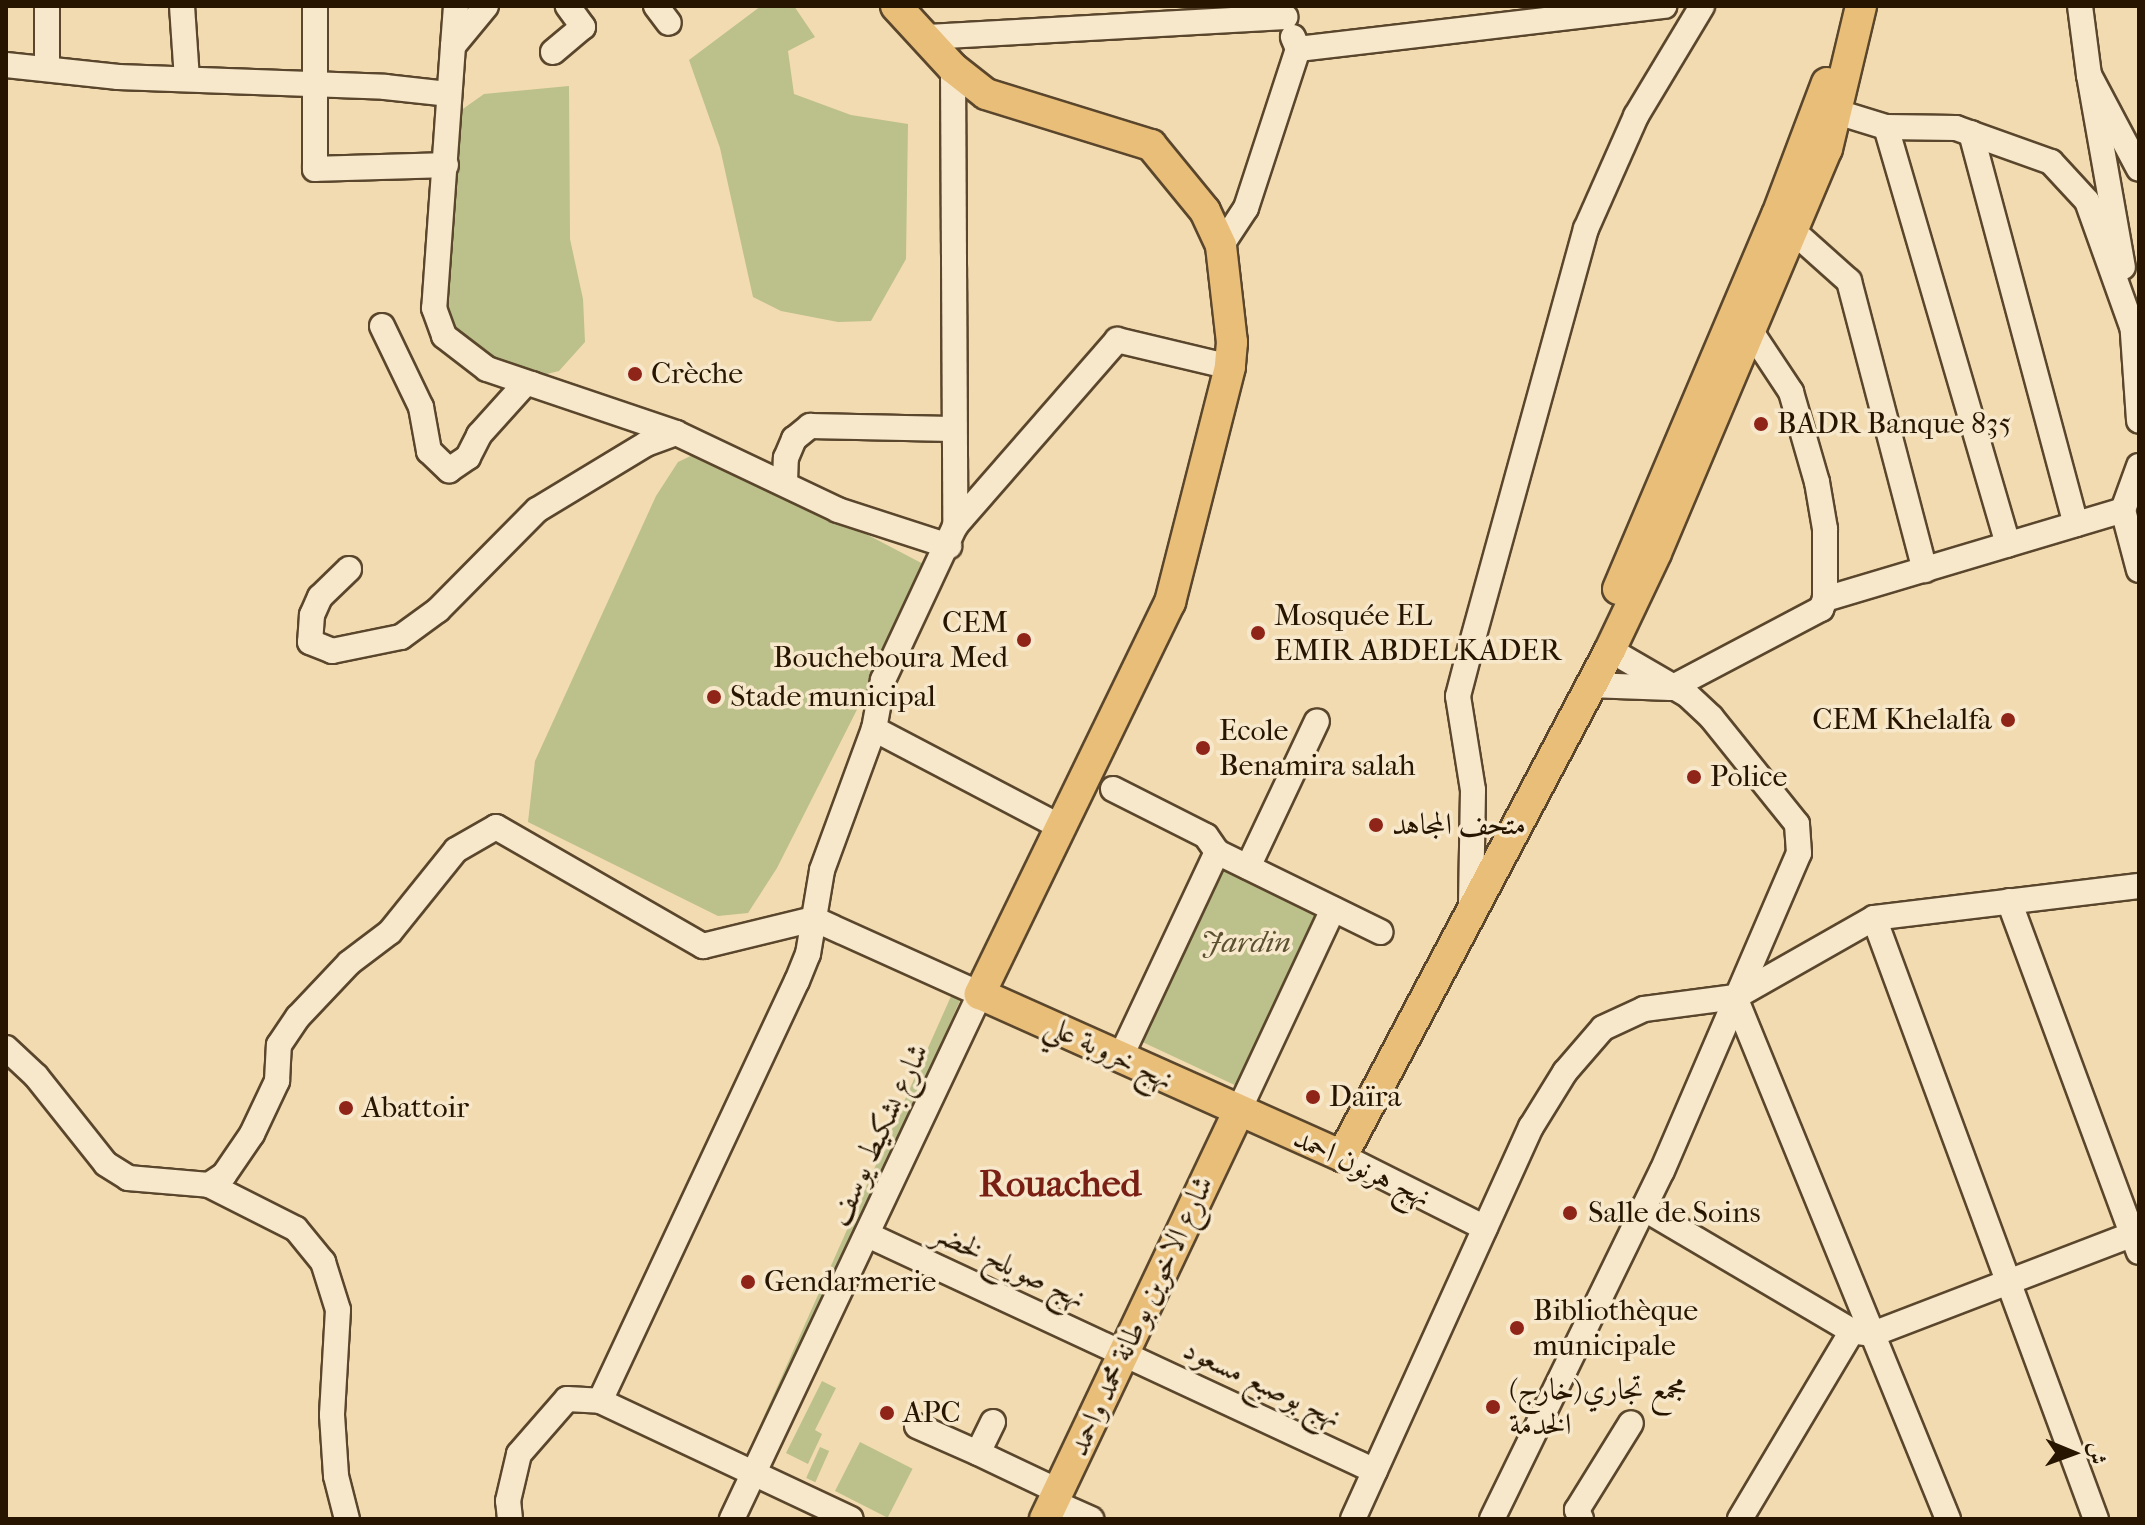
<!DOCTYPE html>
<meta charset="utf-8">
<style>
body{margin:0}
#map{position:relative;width:2145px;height:1525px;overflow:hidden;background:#f2dbb0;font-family:"IM FELL French Canon",Amiri,serif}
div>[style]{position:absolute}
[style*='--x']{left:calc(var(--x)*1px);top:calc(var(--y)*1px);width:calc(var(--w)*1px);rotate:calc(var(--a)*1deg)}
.green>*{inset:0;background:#bcc08a;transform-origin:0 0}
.roads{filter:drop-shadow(2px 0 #5a462c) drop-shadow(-2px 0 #5a462c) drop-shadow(0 2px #5a462c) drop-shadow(0 -2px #5a462c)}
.minor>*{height:24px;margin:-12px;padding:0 12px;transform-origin:12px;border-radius:12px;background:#f7e8cc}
.major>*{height:30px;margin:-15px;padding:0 15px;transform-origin:15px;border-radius:15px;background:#e9be78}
.dots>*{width:22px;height:22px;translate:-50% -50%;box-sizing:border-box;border:4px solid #f7e8cc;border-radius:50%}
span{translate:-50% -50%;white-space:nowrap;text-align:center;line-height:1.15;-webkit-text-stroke:7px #f7e8cc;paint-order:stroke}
.poi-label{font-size:30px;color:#271500}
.left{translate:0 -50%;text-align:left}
.right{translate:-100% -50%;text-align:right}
.park-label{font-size:30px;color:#5b5130;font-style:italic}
.street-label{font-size:30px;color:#271500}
.district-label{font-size:38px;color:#7a1f14;font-weight:700}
.frame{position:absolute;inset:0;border:8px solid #271500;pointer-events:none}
.north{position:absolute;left:2033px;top:1413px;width:80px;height:80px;-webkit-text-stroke:6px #f7e8cc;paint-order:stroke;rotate:91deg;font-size:22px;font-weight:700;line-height:32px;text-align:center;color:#271500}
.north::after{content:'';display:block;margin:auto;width:28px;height:36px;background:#271500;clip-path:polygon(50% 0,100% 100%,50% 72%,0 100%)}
</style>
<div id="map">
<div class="green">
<div style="clip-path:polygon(761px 6px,794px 6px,815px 37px,788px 51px,794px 94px,851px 115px,908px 124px,906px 259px,871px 321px,838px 322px,781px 311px,753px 297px,720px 148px,689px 60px)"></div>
<div style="clip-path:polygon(569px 86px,570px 239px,583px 299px,585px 342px,559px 371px,519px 381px,433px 315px,455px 145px,460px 111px,484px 94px)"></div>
<div style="clip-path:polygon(697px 453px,761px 479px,929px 567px,777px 868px,748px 913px,718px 916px,528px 822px,535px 761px,656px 496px,678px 462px)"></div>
<div style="left:1220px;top:863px;width:113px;height:195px;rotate:25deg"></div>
<div style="left:952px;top:994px;width:10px;height:505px;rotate:24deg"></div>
<div style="clip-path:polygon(822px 1381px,836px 1388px,815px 1430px,822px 1434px,808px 1464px,786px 1453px)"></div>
<div style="left:860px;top:1442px;width:59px;height:55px;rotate:27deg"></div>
<div style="left:820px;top:1447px;width:10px;height:34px;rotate:24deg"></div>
</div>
<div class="roads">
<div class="minor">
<div style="--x:47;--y:6;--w:63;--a:90"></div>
<div style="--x:182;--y:6;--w:73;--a:86.1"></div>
<div style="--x:315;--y:6;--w:163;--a:90"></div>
<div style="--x:315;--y:169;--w:131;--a:-1.7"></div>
<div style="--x:486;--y:6;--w:52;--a:129.5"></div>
<div style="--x:453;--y:46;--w:263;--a:94.1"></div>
<div style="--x:434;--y:308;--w:30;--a:70"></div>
<div style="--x:444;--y:336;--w:54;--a:37.5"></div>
<div style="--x:487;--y:369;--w:200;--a:18.7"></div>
<div style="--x:676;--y:433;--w:179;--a:25.4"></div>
<div style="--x:838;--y:510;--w:117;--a:18"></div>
<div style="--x:656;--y:6;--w:21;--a:53"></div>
<div style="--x:2080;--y:6;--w:70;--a:82.6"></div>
<div style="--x:2089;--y:75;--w:106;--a:62"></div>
<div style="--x:928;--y:37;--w:358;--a:-3.2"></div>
<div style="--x:453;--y:46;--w:40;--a:-85.7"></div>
<div style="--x:1298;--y:49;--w:369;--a:-6.7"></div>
<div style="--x:553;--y:52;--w:39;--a:-40"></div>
<div style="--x:583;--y:27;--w:26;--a:-126"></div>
<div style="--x:6;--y:65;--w:113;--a:6.1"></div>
<div style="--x:118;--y:77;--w:267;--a:2.1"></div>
<div style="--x:385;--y:87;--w:63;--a:6.3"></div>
<div style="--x:953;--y:68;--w:458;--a:89.7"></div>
<div style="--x:2089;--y:75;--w:195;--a:80"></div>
<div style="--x:1837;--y:112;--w:51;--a:17"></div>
<div style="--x:1886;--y:127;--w:70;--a:0.8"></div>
<div style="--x:1956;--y:128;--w:101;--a:19.7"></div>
<div style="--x:2051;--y:162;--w:53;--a:47.3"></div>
<div style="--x:2087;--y:201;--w:142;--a:70.3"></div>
<div style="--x:1886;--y:127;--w:435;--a:73.7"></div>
<div style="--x:1971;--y:133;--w:405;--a:75"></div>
<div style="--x:1793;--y:231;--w:75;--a:41.8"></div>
<div style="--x:1849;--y:281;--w:299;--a:75.3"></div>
<div style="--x:1221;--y:246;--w:45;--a:-56.7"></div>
<div style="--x:1246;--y:208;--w:167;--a:-71.9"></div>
<div style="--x:1298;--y:49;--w:13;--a:-113"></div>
<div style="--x:2132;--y:320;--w:101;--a:86"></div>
<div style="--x:382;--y:326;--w:90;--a:64.3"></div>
<div style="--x:421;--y:407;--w:45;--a:79.7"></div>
<div style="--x:429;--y:451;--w:28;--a:44"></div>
<div style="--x:449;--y:470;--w:23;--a:-34"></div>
<div style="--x:468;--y:457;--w:25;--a:-63"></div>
<div style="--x:479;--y:435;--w:69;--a:-48"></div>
<div style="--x:525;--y:384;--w:7;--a:0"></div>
<div style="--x:1752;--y:333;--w:71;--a:56.5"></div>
<div style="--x:1791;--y:392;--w:94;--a:73.9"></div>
<div style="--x:1817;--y:482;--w:48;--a:80.3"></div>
<div style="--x:1825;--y:529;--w:70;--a:90"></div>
<div style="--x:2139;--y:466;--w:47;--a:110"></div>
<div style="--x:2123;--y:510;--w:62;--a:75.1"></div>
<div style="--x:785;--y:482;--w:24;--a:-88"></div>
<div style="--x:786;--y:458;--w:21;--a:-67"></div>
<div style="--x:794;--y:439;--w:21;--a:-39"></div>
<div style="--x:810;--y:426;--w:142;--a:1.2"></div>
<div style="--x:349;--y:569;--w:40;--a:136"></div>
<div style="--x:320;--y:597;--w:20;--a:114"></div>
<div style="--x:312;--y:615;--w:27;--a:94"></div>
<div style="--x:310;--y:642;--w:24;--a:22"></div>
<div style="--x:332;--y:651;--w:70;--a:-11.5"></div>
<div style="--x:401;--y:637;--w:46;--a:-36.1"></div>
<div style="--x:438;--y:610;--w:141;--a:-45.3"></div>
<div style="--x:537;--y:510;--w:127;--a:-31.2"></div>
<div style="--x:646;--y:444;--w:32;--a:-20"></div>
<div style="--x:1589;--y:685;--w:82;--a:2.1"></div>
<div style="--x:1671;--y:688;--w:170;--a:-27.8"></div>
<div style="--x:1821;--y:609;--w:11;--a:-68"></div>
<div style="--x:1825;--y:599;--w:311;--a:-16.6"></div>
<div style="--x:874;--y:729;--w:211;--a:27.7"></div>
<div style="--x:1113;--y:789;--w:104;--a:26.8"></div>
<div style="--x:1206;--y:836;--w:19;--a:55"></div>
<div style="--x:1217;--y:852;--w:182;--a:26.1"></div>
<div style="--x:1248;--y:867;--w:161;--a:-64.7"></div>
<div style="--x:2009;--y:901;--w:374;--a:69.7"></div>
<div style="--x:1471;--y:905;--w:115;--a:-89"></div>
<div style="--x:1473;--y:790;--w:95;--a:-99.1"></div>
<div style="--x:1458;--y:696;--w:52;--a:-75.4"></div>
<div style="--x:1471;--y:646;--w:433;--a:-74.6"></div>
<div style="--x:1586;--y:229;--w:124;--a:-66.1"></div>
<div style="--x:1636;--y:116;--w:128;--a:-59"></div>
<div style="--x:1874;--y:918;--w:641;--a:69.73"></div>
<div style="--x:1735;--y:997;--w:564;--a:67.8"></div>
<div style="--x:6;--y:1048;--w:41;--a:43"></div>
<div style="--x:36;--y:1076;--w:112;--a:51.5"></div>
<div style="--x:106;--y:1164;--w:26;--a:32"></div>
<div style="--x:128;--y:1178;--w:81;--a:4.9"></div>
<div style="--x:209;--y:1185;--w:97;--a:26.8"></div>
<div style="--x:296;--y:1229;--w:43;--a:50.7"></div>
<div style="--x:323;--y:1262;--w:50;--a:72.6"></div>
<div style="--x:338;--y:1310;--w:105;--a:93.3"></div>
<div style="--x:332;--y:1415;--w:61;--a:86.2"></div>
<div style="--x:336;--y:1476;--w:44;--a:75.7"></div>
<div style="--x:1120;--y:1058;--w:228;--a:-64.8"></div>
<div style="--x:1238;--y:1112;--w:224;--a:-64.9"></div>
<div style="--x:1342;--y:1156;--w:160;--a:26.7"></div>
<div style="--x:209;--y:1185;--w:18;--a:-34"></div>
<div style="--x:224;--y:1175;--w:50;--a:-55.7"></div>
<div style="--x:252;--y:1134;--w:59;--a:-64.7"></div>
<div style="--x:277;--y:1081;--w:36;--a:-87"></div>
<div style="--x:279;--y:1045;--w:34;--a:-56"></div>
<div style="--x:298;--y:1017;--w:74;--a:-46.6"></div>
<div style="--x:349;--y:963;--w:51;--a:-37.1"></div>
<div style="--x:390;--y:932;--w:105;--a:-51.2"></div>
<div style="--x:456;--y:850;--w:46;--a:-29.9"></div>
<div style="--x:496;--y:827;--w:239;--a:29.9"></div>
<div style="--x:703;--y:946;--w:114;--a:-13.7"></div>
<div style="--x:814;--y:919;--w:182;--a:24.3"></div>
<div style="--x:980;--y:994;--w:581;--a:115.29"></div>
<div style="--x:1643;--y:1208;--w:243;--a:30.5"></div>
<div style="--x:1852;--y:1331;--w:219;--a:120.8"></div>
<div style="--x:868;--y:1235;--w:559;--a:24.96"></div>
<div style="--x:1858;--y:1332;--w:15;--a:8"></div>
<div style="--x:1873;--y:1334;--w:285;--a:-21"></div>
<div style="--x:600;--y:1401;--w:464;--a:-64.9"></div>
<div style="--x:797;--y:981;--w:29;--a:-68"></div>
<div style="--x:808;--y:954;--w:85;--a:-80.5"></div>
<div style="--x:822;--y:870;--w:150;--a:-69.8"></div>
<div style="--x:874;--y:729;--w:50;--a:-79.6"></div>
<div style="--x:883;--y:680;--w:170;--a:-64.9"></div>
<div style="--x:955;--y:526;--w:247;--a:-48.9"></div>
<div style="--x:1117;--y:340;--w:116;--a:13.4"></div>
<div style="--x:993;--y:1422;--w:34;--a:116"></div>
<div style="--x:978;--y:1453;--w:89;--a:25.4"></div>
<div style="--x:917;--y:1426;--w:67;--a:23.9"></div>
<div style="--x:1053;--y:1502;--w:42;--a:24.1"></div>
<div style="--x:510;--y:1519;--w:18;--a:-96"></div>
<div style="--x:508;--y:1501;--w:48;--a:-76.8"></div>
<div style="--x:519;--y:1454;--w:73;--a:-48.9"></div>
<div style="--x:567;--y:1399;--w:33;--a:3"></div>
<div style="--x:600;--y:1401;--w:277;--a:25.2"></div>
<div style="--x:1353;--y:1519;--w:431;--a:-65.6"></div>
<div style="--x:1531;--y:1127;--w:65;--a:-58.3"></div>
<div style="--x:1565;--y:1072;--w:58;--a:-49.2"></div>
<div style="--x:1603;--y:1028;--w:45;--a:-24.9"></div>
<div style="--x:1644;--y:1009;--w:92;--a:-7.5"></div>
<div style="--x:1735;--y:997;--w:160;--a:-29.6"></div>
<div style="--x:1874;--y:918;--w:267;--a:-6.9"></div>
<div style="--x:1492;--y:1519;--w:387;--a:-64"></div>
<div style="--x:1662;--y:1171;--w:346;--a:-66.7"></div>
<div style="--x:1799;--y:853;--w:29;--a:-94"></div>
<div style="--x:1797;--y:824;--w:137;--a:-128.8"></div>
<div style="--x:1711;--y:717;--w:34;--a:-137"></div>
<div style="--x:1686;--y:694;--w:88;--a:-149.9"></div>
<div style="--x:1581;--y:1519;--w:10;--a:-114"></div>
<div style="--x:1577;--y:1510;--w:102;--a:-58.2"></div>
</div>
<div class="major">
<div style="--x:896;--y:6;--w:84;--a:47.4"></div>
<div style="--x:953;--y:68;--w:42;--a:38.2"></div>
<div style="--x:986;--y:94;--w:173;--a:17.2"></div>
<div style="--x:1151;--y:145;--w:85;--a:50.7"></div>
<div style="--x:1205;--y:211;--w:38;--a:65"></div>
<div style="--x:1221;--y:246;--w:97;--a:83.5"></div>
<div style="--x:1232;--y:342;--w:25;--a:95"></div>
<div style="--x:1230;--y:367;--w:243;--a:104.3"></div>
<div style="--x:1170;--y:602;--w:436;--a:115.9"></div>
<div style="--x:980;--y:994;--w:397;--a:24.1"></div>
<div style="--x:1342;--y:1156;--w:573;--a:-62.09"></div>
<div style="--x:1610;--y:650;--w:107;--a:-64.6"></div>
<div style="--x:1656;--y:553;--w:439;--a:-67.1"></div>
<div style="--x:1827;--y:149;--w:147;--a:-76.6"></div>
<div style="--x:1618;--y:589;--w:406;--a:-67"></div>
<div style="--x:1777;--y:215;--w:141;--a:-69.3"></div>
<div style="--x:1045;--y:1519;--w:450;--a:-64.6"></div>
</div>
</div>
<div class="dots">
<div style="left:635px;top:374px;background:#8f2418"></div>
<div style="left:1761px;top:424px;background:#8f2418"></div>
<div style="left:1258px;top:633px;background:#8f2418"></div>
<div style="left:1024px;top:640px;background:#8f2418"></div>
<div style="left:714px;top:697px;background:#8f2418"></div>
<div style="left:2008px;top:720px;background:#8f2418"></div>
<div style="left:1203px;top:748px;background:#8f2418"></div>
<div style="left:1694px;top:777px;background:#8f2418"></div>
<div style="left:1376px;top:825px;background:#8f2418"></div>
<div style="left:1313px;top:1097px;background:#8f2418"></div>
<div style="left:346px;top:1108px;background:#8f2418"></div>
<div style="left:1570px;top:1213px;background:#8f2418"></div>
<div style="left:748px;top:1282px;background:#8f2418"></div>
<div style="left:1517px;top:1328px;background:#8f2418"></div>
<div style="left:1493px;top:1407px;background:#8f2418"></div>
<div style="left:887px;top:1413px;background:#8f2418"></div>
</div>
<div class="poi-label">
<span class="left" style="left:651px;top:374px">Crèche</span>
<span class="left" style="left:1777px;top:424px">BADR Banque 835</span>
<span class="left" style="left:1274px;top:633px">Mosquée EL<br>EMIR ABDELKADER</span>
<span class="right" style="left:1008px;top:640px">CEM<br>Boucheboura Med</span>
<span class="left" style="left:730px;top:697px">Stade municipal</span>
<span class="right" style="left:1992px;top:720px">CEM Khelalfa</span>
<span class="left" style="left:1219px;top:748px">Ecole<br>Benamira salah</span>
<span class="left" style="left:1710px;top:777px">Police</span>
<span class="left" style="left:1392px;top:825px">متحف المجاهد</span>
<span class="left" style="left:1329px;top:1097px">Daïra</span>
<span class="left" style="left:362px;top:1108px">Abattoir</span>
<span class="left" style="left:1588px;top:1213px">Salle de Soins</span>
<span class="left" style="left:764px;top:1282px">Gendarmerie</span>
<span class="left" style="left:1533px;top:1328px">Bibliothèque<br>municipale</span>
<span class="left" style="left:1509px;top:1407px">(مجمع تجاري(خارج<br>الخدمة</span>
<span class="left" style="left:903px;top:1413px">APC</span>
</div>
<div class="park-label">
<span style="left:1246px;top:943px">Jardin</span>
</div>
<div class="street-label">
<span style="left:1109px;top:1053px;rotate:25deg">نهج خروبة علي</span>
<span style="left:879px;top:1135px;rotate:-65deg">شارع بشكيط يوسف</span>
<span style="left:1362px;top:1168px;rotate:25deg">نهج هرنون احمد</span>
<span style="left:1009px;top:1266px;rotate:25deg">نهج صويلح لخضر</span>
<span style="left:1141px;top:1316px;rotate:-65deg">شارع الاخوين بوطانة محمد واحمد</span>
<span style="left:1262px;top:1384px;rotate:25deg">نهج بوصبع مسعود</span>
</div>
<div class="district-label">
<span style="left:1060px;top:1184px">Rouached</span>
</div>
<div class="frame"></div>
<div class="north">ش</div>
</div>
